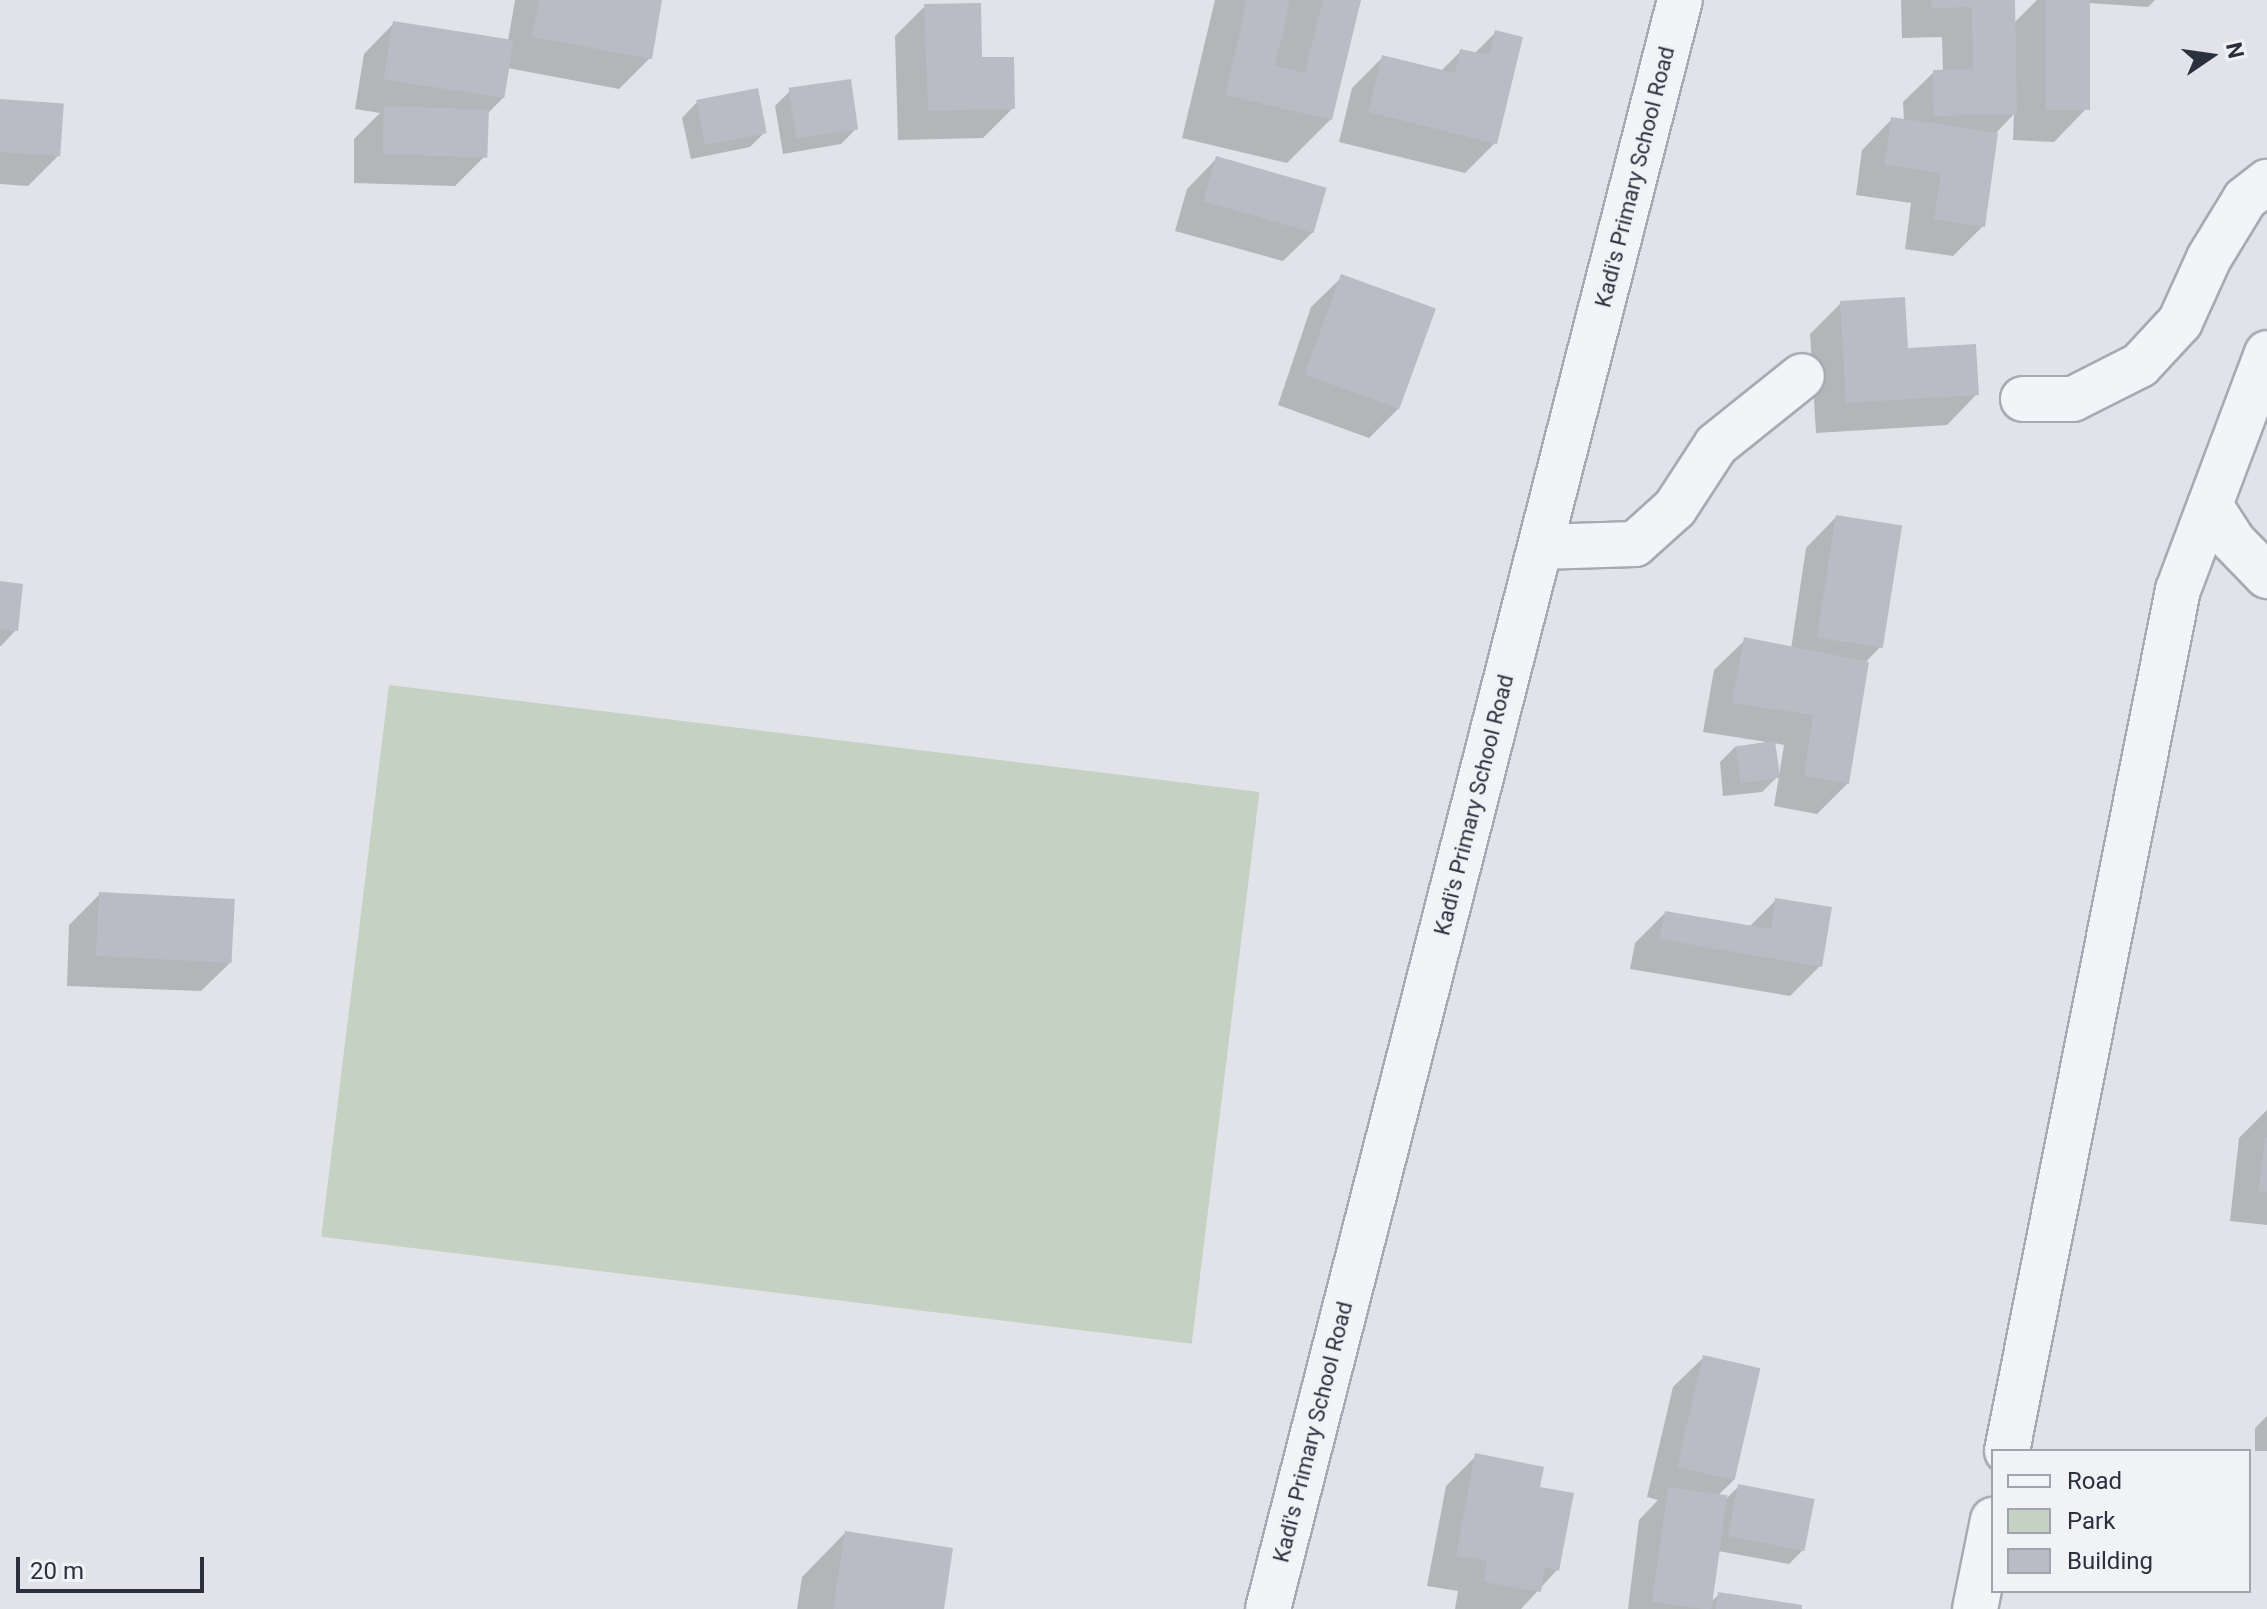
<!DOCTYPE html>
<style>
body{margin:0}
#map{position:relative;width:2267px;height:1609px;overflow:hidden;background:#e1e3e8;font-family:Roboto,sans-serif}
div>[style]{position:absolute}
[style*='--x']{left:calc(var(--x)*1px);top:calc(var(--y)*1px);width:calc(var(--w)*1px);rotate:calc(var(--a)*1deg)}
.green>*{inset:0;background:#c5d2c3;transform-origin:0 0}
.shadow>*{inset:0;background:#0003}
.building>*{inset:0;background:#b9bcc5;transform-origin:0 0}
.roads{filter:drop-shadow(2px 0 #a7aab2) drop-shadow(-2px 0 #a7aab2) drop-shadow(0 2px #a7aab2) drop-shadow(0 -2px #a7aab2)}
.street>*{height:44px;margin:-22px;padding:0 22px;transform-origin:22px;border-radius:22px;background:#f3f4f7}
span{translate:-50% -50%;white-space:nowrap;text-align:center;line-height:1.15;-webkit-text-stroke:7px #f0f2f6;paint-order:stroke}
.street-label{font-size:22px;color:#2b303f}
.legend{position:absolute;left:1991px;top:1449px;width:260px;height:144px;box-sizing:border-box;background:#f0f2f6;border:2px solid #a1a4ad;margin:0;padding:10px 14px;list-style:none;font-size:24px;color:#2b303f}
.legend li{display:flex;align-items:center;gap:16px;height:40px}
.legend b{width:40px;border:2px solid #a1a4ad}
.north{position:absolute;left:2171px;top:16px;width:80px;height:80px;-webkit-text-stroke:6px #f0f2f6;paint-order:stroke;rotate:77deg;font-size:22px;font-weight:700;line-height:32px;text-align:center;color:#2b303f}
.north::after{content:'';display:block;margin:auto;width:28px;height:36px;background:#2b303f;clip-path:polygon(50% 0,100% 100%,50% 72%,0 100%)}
.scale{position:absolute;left:16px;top:1557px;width:188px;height:36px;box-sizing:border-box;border:4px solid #2b303f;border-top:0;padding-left:10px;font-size:24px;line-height:28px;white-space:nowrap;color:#2b303f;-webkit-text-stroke:6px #f0f2f6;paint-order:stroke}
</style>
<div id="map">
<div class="green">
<div style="left:389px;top:685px;width:877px;height:556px;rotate:7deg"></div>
</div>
<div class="shadow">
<div style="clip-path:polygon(515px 0,660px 0,650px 58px,619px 89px,508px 68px,503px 98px,487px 114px,486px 155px,455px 186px,354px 183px,354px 139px,380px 113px,355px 109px,364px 54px,394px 23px,508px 41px)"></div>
<div style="clip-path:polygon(1215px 0,1359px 0,1331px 119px,1287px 163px,1182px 138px)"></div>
<div style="clip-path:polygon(1901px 0,2013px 0,2013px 24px,2037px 0,2155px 0,2148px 7px,2088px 3px,2084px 111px,2054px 142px,2013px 140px,2014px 114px,1996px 133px,1983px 226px,1953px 256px,1905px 249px,1911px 203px,1856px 195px,1862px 150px,1892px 119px,1904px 121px,1903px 102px,1934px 72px,1943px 72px,1942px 37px,1902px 38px)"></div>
<div style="clip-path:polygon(925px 6px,980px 59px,1013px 108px,983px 138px,898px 140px,895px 36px)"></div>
<div style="clip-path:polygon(1495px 33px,1495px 143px,1465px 173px,1339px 142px,1352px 88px,1382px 58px,1441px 71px,1461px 51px,1474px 54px)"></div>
<div style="clip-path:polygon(790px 91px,856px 129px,841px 144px,783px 154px,775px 106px)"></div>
<div style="clip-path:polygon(0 101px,59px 155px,28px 186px,0 184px)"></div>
<div style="clip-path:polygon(697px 102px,765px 132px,750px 147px,691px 159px,682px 118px)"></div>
<div style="clip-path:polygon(1217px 158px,1314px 231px,1283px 261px,1175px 231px,1187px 189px)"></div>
<div style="clip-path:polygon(1342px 277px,1399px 408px,1369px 438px,1278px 405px,1311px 307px)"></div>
<div style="clip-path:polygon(1841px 303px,1906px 350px,1977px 394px,1947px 425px,1816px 433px,1810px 334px)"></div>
<div style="clip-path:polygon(1836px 517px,1881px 646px,1864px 664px,1848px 783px,1817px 814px,1774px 806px,1784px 745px,1774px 743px,1777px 777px,1762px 792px,1723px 796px,1720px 762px,1735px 747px,1767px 742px,1703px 732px,1714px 670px,1745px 640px,1791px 649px,1806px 548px)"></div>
<div style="clip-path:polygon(0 583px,16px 630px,1px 646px,0 646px)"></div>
<div style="clip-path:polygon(100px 894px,232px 961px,201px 991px,67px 986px,69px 925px)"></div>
<div style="clip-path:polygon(1776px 900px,1820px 966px,1790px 996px,1630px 969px,1635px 943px,1665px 913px,1749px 927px)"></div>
<div style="clip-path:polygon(2267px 1110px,2267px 1225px,2230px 1221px,2239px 1138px)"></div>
<div style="clip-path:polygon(1704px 1357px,1733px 1481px,1717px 1496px,1724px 1501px,1739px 1486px,1804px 1549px,1789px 1564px,1718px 1551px,1712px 1601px,1719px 1594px,1800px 1609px,1628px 1609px,1639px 1520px,1658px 1500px,1647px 1497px,1673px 1387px)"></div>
<div style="clip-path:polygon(2267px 1416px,2267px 1451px,2255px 1451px,2255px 1428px)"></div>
<div style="clip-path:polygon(1476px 1456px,1537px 1488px,1557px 1570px,1521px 1609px,1455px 1609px,1458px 1591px,1427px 1586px,1446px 1486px)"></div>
<div style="clip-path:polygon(845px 1533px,942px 1609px,797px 1609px,802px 1577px)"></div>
</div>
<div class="building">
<div style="clip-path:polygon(539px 0,662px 0,652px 59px,532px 37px)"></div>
<div style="clip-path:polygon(1247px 0,1290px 0,1275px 66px,1305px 73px,1323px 0,1361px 0,1332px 120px,1225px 95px)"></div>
<div style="clip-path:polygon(1931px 0,2015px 0,2017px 114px,1934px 116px,1933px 70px,1973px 69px,1972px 7px,1931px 8px)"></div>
<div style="left:2046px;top:0;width:44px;height:110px"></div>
<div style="clip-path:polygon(981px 3px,982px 57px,1014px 57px,1015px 109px,928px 111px,924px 4px)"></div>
<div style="left:393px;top:21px;width:122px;height:59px;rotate:9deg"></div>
<div style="clip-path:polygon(1495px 30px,1523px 37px,1497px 144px,1368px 112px,1382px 55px,1455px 73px,1460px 49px,1489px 55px)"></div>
<div style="left:851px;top:79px;width:51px;height:63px;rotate:82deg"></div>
<div style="left:758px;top:88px;width:46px;height:63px;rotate:79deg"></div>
<div style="left:0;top:99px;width:64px;height:53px;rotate:4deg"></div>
<div style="left:384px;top:106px;width:105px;height:48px;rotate:2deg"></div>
<div style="clip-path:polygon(1891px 117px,1998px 133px,1985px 227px,1934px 219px,1941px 173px,1885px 165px)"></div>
<div style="left:1216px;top:156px;width:115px;height:47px;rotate:16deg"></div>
<div style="left:1341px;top:274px;width:101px;height:107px;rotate:20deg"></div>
<div style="clip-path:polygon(1905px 297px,1908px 348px,1976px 344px,1979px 395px,1846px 403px,1840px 301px)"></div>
<div style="left:1836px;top:515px;width:67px;height:124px;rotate:9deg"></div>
<div style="clip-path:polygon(0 581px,23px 584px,18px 631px,0 629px)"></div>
<div style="clip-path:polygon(1744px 637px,1869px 662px,1849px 784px,1804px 776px,1813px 715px,1732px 703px)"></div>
<div style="left:1775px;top:741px;width:37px;height:40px;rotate:82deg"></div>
<div style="left:99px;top:892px;width:136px;height:64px;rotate:3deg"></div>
<div style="clip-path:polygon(1775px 898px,1832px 907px,1822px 967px,1659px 939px,1665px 911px,1771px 929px)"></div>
<div style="clip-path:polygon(2265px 1137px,2267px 1137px,2267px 1192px,2259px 1191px)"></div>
<div style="left:1703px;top:1355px;width:59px;height:115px;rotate:13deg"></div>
<div style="clip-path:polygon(1475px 1453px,1544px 1467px,1540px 1487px,1574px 1493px,1559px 1571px,1545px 1567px,1541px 1592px,1484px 1582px,1487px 1561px,1456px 1556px)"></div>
<div style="left:1738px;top:1484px;width:78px;height:53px;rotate:11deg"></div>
<div style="left:1668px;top:1487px;width:60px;height:116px;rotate:8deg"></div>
<div style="clip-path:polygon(845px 1531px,953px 1548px,944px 1609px,833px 1609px)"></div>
<div style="clip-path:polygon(1718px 1592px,1802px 1605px,1802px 1609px,1716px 1609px)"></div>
</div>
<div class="roads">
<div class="street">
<div style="--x:2023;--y:399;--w:50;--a:0"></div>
<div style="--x:2073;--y:399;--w:75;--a:-26.9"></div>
<div style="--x:2140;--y:365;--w:59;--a:-47.1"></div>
<div style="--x:2180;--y:322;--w:70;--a:-65.6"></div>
<div style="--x:2209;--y:258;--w:69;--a:-58.6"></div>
<div style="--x:2245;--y:199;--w:28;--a:-38"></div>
<div style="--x:2210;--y:505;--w:43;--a:57.4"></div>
<div style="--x:2233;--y:541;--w:49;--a:45.8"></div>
<div style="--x:1540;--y:547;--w:95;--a:-1.8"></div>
<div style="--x:1635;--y:544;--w:54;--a:-42"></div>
<div style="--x:1675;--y:508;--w:75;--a:-56.9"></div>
<div style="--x:1716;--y:445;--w:110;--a:-38.7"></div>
<div style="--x:2007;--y:1451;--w:878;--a:-78.77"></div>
<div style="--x:2178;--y:590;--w:253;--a:-69.4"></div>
<div style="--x:1268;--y:1609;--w:1661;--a:-75.64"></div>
<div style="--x:1975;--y:1609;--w:91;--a:-78.6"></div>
</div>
</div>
<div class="street-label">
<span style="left:1635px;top:177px;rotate:-76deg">Kadi's Primary School Road</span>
<span style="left:1474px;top:805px;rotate:-76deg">Kadi's Primary School Road</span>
<span style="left:1313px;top:1432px;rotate:-76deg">Kadi's Primary School Road</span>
</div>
<ul class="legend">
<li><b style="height:10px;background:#f3f4f7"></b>Road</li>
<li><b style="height:22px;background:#c5d2c3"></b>Park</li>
<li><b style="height:22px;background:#b9bcc5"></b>Building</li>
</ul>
<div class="north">N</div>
<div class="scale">20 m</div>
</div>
